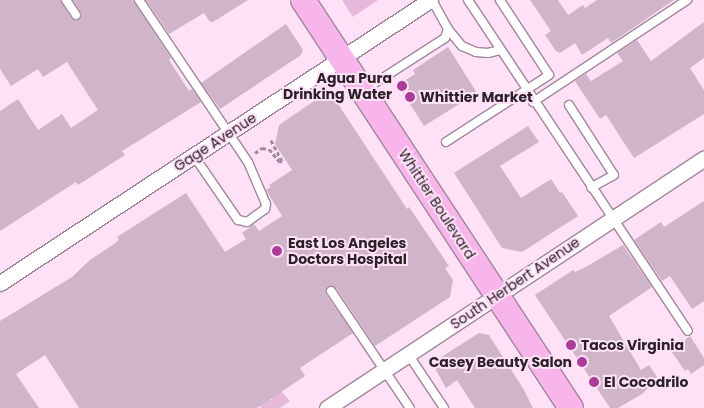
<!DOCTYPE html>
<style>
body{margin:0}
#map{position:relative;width:704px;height:408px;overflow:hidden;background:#fee1f7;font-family:Poppins,sans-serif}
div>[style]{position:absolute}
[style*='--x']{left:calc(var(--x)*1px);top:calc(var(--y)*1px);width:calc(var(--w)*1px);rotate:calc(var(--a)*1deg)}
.green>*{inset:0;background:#e6b9db}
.building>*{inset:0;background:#d0b4c9}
.path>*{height:3px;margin-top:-1.5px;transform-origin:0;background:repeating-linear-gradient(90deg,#a18d9c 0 4px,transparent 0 6.5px)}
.roads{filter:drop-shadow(1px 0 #a1879a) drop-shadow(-1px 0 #a1879a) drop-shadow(0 1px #a1879a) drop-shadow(0 -1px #a1879a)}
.lane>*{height:8px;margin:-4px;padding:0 4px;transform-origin:4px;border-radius:4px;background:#fff}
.street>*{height:15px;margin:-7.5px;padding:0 7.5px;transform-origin:7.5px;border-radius:7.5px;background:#fff}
.primary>*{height:24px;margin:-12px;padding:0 12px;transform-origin:12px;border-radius:12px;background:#f8b5eb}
.dots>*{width:14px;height:14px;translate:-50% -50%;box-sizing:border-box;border:2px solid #fee1f7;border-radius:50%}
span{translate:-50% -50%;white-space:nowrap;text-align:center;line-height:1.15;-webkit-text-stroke:4px #fee1f7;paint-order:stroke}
.poi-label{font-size:14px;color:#2b2128;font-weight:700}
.right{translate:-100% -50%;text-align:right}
.left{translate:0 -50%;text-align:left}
.street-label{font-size:14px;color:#2b2128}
</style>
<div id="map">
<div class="green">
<div style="clip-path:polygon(342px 0,378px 0,353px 17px)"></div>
<div style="clip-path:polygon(281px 391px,290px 401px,280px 408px,261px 408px,260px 406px,270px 399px,272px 400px,272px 397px)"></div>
</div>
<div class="building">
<div style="clip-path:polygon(0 0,60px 0,71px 18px,76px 21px,81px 18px,82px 14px,73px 0,133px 0,171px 58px,169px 60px,189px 91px,192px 89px,201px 102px,122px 151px,125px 155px,78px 185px,76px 182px,0 231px,0 111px,18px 99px,38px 130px,62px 114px,71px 128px,98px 110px,67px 62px,43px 77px,38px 69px,11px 86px,0 69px)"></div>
<div style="clip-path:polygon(146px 0,248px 0,213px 22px,210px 22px,204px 13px,169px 34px)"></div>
<div style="clip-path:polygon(530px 0,558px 0,568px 15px,583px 5px,585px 8px,597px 0,674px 0,611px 43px,608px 38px,582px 55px,575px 43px,560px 53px,556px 51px,545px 35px,551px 31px)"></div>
<div style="clip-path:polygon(704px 22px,704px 58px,690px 68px,704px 90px,704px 114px,634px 158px,606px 115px,600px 119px,575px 81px,586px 74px,591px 81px,623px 61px,617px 53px,637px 40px,651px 61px)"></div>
<div style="clip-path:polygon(286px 24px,303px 50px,301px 55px,220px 109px,201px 83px)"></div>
<div style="clip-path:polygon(448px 47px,477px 93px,424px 126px,398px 85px,415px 74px,413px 70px)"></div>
<div style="clip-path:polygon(327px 96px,336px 101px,407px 209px,409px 207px,449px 266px,445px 268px,453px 280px,450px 297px,375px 346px,336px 288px,328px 286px,326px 289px,326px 294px,353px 333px,300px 368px,305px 376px,257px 408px,79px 408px,45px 355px,16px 374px,39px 408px,0 408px,0 321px,72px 277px,90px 260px,114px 244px,119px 240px,117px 237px,186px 193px,225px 252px,246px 239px,242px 233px,254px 224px,259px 231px,282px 216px,266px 190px,271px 187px,269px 185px,292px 170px,275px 144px,279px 125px,320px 97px)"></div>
<div style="clip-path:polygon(528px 126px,539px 142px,500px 166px,521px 198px,551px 179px,560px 193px,562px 192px,578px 216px,522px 252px,502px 248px,454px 173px)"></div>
<div style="clip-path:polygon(704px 201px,704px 301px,692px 309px,670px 276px,662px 281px,634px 240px,661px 222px,664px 227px)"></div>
<div style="clip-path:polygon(623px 245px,652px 287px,609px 316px,641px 370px,649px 365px,657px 377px,646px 384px,648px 388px,642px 394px,618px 408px,610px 408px,535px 295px,573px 270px,575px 272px,584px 268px)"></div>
<div style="clip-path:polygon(479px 333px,489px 335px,524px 390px,533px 408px,475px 408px,457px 380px,446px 388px,432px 363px)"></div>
<div style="clip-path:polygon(690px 336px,704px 358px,704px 365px,691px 374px,688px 369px,685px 371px,671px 351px)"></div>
</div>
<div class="path">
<div style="--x:255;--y:153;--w:9;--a:-36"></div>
<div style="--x:262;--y:148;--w:7;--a:8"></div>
<div style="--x:269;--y:149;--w:17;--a:50"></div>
<div style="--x:280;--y:162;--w:2;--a:-27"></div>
<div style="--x:282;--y:161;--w:24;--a:-118"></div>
</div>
<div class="roads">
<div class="lane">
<div style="--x:66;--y:0;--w:18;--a:56"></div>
<div style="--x:139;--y:0;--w:195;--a:56.1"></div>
<div style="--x:248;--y:162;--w:46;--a:66.8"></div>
<div style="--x:266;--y:204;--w:5;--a:101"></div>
<div style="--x:265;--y:209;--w:22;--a:144"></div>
<div style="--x:247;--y:222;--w:9;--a:-167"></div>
<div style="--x:238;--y:220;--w:78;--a:-124.5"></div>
<div style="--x:432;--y:0;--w:33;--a:61"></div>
<div style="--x:448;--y:29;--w:22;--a:51"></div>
<div style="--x:462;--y:46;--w:15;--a:23"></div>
<div style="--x:476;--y:52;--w:12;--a:5"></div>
<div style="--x:488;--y:53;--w:12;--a:-14"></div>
<div style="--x:468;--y:0;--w:397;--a:56.4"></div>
<div style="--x:364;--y:90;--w:96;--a:-32.7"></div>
<div style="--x:445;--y:38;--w:9;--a:-72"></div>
<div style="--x:533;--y:102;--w:185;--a:-33.5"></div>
<div style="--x:569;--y:105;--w:83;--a:57.3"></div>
<div style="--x:614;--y:175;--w:26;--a:151"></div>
<div style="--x:446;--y:142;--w:123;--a:-33"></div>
<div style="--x:549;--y:75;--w:90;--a:-123.2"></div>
<div style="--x:331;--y:291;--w:141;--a:56"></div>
<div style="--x:408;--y:354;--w:65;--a:56.3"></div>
</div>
<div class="street">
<div style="--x:0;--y:283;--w:515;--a:-33.35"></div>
<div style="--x:327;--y:408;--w:452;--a:-33.5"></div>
</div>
<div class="primary">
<div style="--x:303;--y:0;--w:488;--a:56.7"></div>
</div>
</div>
<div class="dots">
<div style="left:402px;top:86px;background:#ac3c99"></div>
<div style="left:410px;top:97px;background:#ac3c99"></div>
<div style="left:277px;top:251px;background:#ac3c99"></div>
<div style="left:571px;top:345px;background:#ac3c99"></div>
<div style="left:582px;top:362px;background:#ac3c99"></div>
<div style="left:594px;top:382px;background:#ac3c99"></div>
</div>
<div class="poi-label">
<span class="right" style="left:392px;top:86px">Agua Pura<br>Drinking Water</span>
<span class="left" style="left:420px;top:97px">Whittier Market</span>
<span class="left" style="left:288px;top:251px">East Los Angeles<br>Doctors Hospital</span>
<span class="left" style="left:581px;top:345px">Tacos Virginia</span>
<span class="right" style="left:572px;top:362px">Casey Beauty Salon</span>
<span class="left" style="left:604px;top:382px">El Cocodrilo</span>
</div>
<div class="street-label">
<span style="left:215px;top:142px;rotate:-33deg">Gage Avenue</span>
<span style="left:437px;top:204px;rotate:57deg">Whittier Boulevard</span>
<span style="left:515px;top:283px;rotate:-34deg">South Herbert Avenue</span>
</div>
</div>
